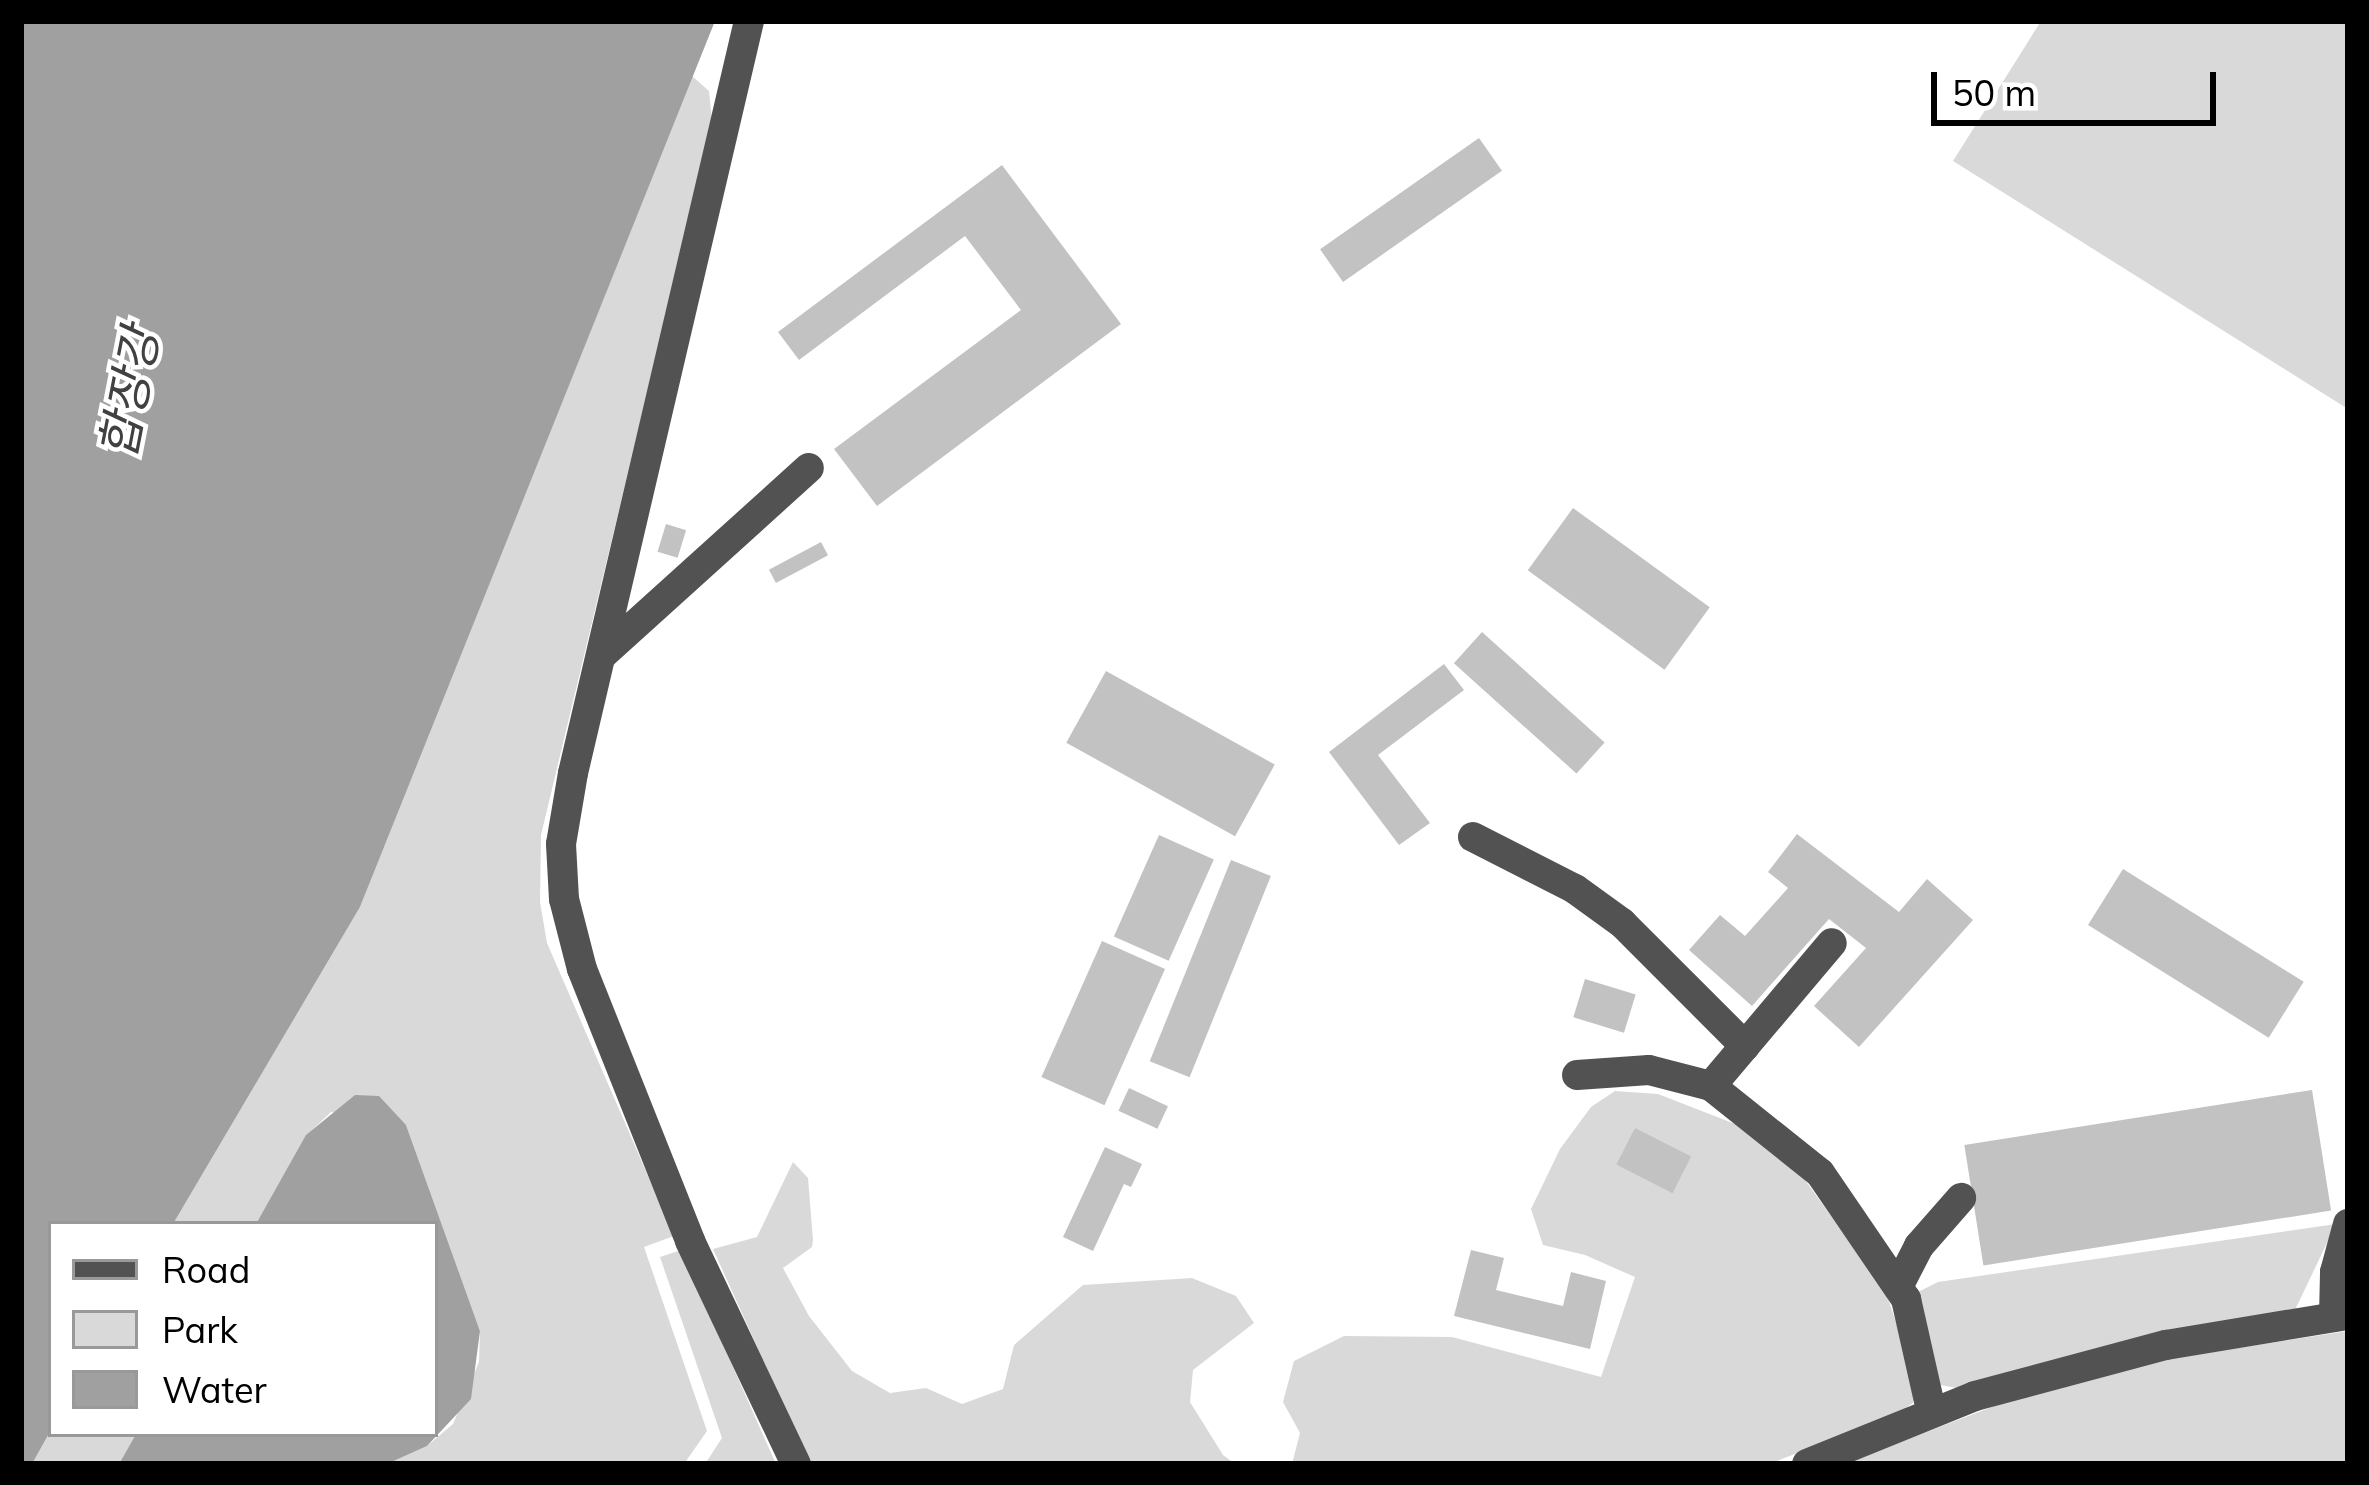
<!DOCTYPE html>
<meta charset="utf-8">
<style>
body{margin:0}
#map{position:relative;width:2369px;height:1485px;overflow:hidden;background:#fff;font-family:Mulish,"Noto Sans KR",sans-serif}
div>[style]{position:absolute}
[style*='--x']{left:calc(var(--x)*1px);top:calc(var(--y)*1px);width:calc(var(--w)*1px);rotate:calc(var(--a)*1deg)}
.green>*{inset:0;background:#d9d9d9}
.water>*{inset:0;background:#a0a0a0}
.building>*{inset:0;background:#c2c2c2;transform-origin:0 0}
.minor>*{height:30px;margin:-15px;padding:0 15px;transform-origin:15px;border-radius:15px;background:#525252}
span{translate:-50% -50%;white-space:nowrap;text-align:center;line-height:1.15;-webkit-text-stroke:9px #fff;paint-order:stroke}
.water-label{font-size:48px;color:#414141;font-style:italic}
.frame{position:absolute;inset:0;border:24px solid #000;pointer-events:none}
.legend{position:absolute;left:48px;top:1221px;width:390px;height:216px;box-sizing:border-box;background:#fff;border:3px solid #999;margin:0;padding:15px 21px;list-style:none;font-size:36px;color:#000}
.legend li{display:flex;align-items:center;gap:24px;height:60px}
.legend b{width:60px;border:3px solid #999}
.scale{position:absolute;left:1931px;top:72px;width:285px;height:54px;box-sizing:border-box;border:6px solid #000;border-top:0;padding-left:15px;font-size:36px;line-height:42px;white-space:nowrap;color:#000;-webkit-text-stroke:9px #fff;paint-order:stroke}
</style>
<div id="map">
<div class="green">
<div style="clip-path:polygon(2041px 21px,2348px 21px,2348px 409px,1953px 161px)"></div>
<div style="clip-path:polygon(692px 76px,709px 91px,712px 122px,541px 835px,540px 902px,547px 943px,674px 1236px,644px 1247px,707px 1431px,684px 1464px,387px 1464px,427px 1446px,453px 1424px,479px 1362px,480px 1331px,406px 1125px,331px 1112px,307px 1135px,256px 1224px,173px 1224px,360px 907px)"></div>
<div style="clip-path:polygon(1615px 1091px,1658px 1094px,1748px 1129px,1803px 1177px,1887px 1295px,1917px 1387px,1913px 1403px,1895px 1415px,1769px 1464px,1292px 1464px,1300px 1433px,1283px 1402px,1294px 1361px,1344px 1336px,1452px 1337px,1601px 1377px,1635px 1277px,1585px 1255px,1543px 1245px,1531px 1209px,1560px 1149px,1591px 1107px)"></div>
<div style="clip-path:polygon(793px 1162px,808px 1178px,813px 1240px,812px 1247px,783px 1268px,809px 1316px,852px 1371px,890px 1393px,926px 1388px,962px 1404px,1003px 1389px,1014px 1345px,1083px 1285px,1192px 1278px,1236px 1296px,1254px 1323px,1193px 1370px,1190px 1402px,1223px 1455px,1235px 1464px,810px 1464px,713px 1249px,757px 1237px)"></div>
<div style="clip-path:polygon(2336px 1224px,2294px 1312px,1962px 1389px,1935px 1384px,1918px 1292px,1938px 1282px)"></div>
<div style="clip-path:polygon(681px 1250px,776px 1464px,705px 1464px,722px 1438px,660px 1257px)"></div>
<div style="clip-path:polygon(2348px 1331px,2348px 1464px,1842px 1464px,2000px 1404px,2167px 1359px)"></div>
<div style="clip-path:polygon(51px 1430px,51px 1434px,136px 1434px,119px 1464px,32px 1464px)"></div>
</div>
<div class="water">
<div style="clip-path:polygon(21px 21px,715px 21px,360px 907px,173px 1224px,51px 1224px,51px 1430px,32px 1464px,21px 1464px)"></div>
<div style="clip-path:polygon(355px 1095px,379px 1096px,406px 1125px,480px 1331px,471px 1399px,427px 1446px,387px 1464px,119px 1464px,136px 1434px,435px 1434px,435px 1224px,256px 1224px,306px 1135px)"></div>
</div>
<div class="building">
<div style="left:1479px;top:138px;width:40px;height:194px;rotate:55deg"></div>
<div style="clip-path:polygon(1002px 165px,1121px 324px,877px 506px,834px 449px,1021px 310px,965px 236px,799px 360px,778px 332px)"></div>
<div style="left:1573px;top:508px;width:169px;height:77px;rotate:36deg"></div>
<div style="left:666px;top:524px;width:21px;height:29px;rotate:17deg"></div>
<div style="left:821px;top:542px;width:15px;height:59px;rotate:62deg"></div>
<div style="left:1482px;top:632px;width:165px;height:42px;rotate:42deg"></div>
<div style="clip-path:polygon(1444px 664px,1464px 690px,1378px 755px,1430px 823px,1399px 845px,1329px 752px)"></div>
<div style="left:1106px;top:671px;width:193px;height:82px;rotate:29deg"></div>
<div style="clip-path:polygon(1797px 834px,1899px 912px,1927px 879px,1973px 920px,1859px 1047px,1814px 1006px,1866px 948px,1829px 919px,1752px 1006px,1689px 950px,1720px 915px,1745px 936px,1788px 888px,1768px 872px)"></div>
<div style="left:1159px;top:835px;width:60px;height:111px;rotate:24deg"></div>
<div style="left:1231px;top:860px;width:43px;height:217px;rotate:22deg"></div>
<div style="left:2123px;top:869px;width:213px;height:66px;rotate:32deg"></div>
<div style="left:1102px;top:941px;width:69px;height:149px;rotate:24deg"></div>
<div style="left:1585px;top:979px;width:53px;height:40px;rotate:17deg"></div>
<div style="left:1129px;top:1088px;width:43px;height:25px;rotate:25deg"></div>
<div style="left:2312px;top:1090px;width:122px;height:352px;rotate:81deg"></div>
<div style="left:1635px;top:1128px;width:63px;height:41px;rotate:27deg"></div>
<div style="clip-path:polygon(1105px 1147px,1142px 1164px,1131px 1187px,1124px 1184px,1093px 1251px,1063px 1237px)"></div>
<div style="clip-path:polygon(1471px 1250px,1504px 1258px,1496px 1290px,1563px 1306px,1571px 1272px,1606px 1281px,1590px 1349px,1454px 1316px)"></div>
</div>
<div class="minor">
<div style="--x:749;--y:21;--w:772;--a:103.17"></div>
<div style="--x:573;--y:773;--w:72;--a:99.6"></div>
<div style="--x:561;--y:844;--w:55;--a:86.9"></div>
<div style="--x:564;--y:899;--w:72;--a:75.6"></div>
<div style="--x:582;--y:969;--w:293;--a:68.3"></div>
<div style="--x:690;--y:1241;--w:247;--a:64.6"></div>
<div style="--x:604;--y:653;--w:276;--a:-42.1"></div>
<div style="--x:1473;--y:837;--w:114;--a:27"></div>
<div style="--x:1575;--y:889;--w:58;--a:35.9"></div>
<div style="--x:1622;--y:923;--w:174;--a:45"></div>
<div style="--x:1577;--y:1075;--w:72;--a:-4"></div>
<div style="--x:1649;--y:1070;--w:64;--a:14.5"></div>
<div style="--x:1711;--y:1086;--w:139;--a:38.6"></div>
<div style="--x:1820;--y:1173;--w:153;--a:55.7"></div>
<div style="--x:1906;--y:1299;--w:114;--a:77.3"></div>
<div style="--x:1711;--y:1086;--w:187;--a:-49.8"></div>
<div style="--x:1898;--y:1287;--w:46;--a:-62.9"></div>
<div style="--x:1919;--y:1246;--w:64;--a:-48.8"></div>
<div style="--x:2334;--y:1317;--w:45;--a:-88.7"></div>
<div style="--x:2335;--y:1272;--w:50;--a:-74.8"></div>
<div style="--x:1807;--y:1464;--w:181;--a:-22"></div>
<div style="--x:1975;--y:1396;--w:198;--a:-15"></div>
<div style="--x:2166;--y:1345;--w:184;--a:-9.4"></div>
</div>
<div class="water-label">
<span style="left:129px;top:393px;rotate:-79deg">합장강</span>
</div>
<div class="frame"></div>
<ul class="legend">
<li><b style="height:15px;background:#525252"></b>Road</li>
<li><b style="height:33px;background:#d9d9d9"></b>Park</li>
<li><b style="height:33px;background:#a0a0a0"></b>Water</li>
</ul>
<div class="scale">50 m</div>
</div>
